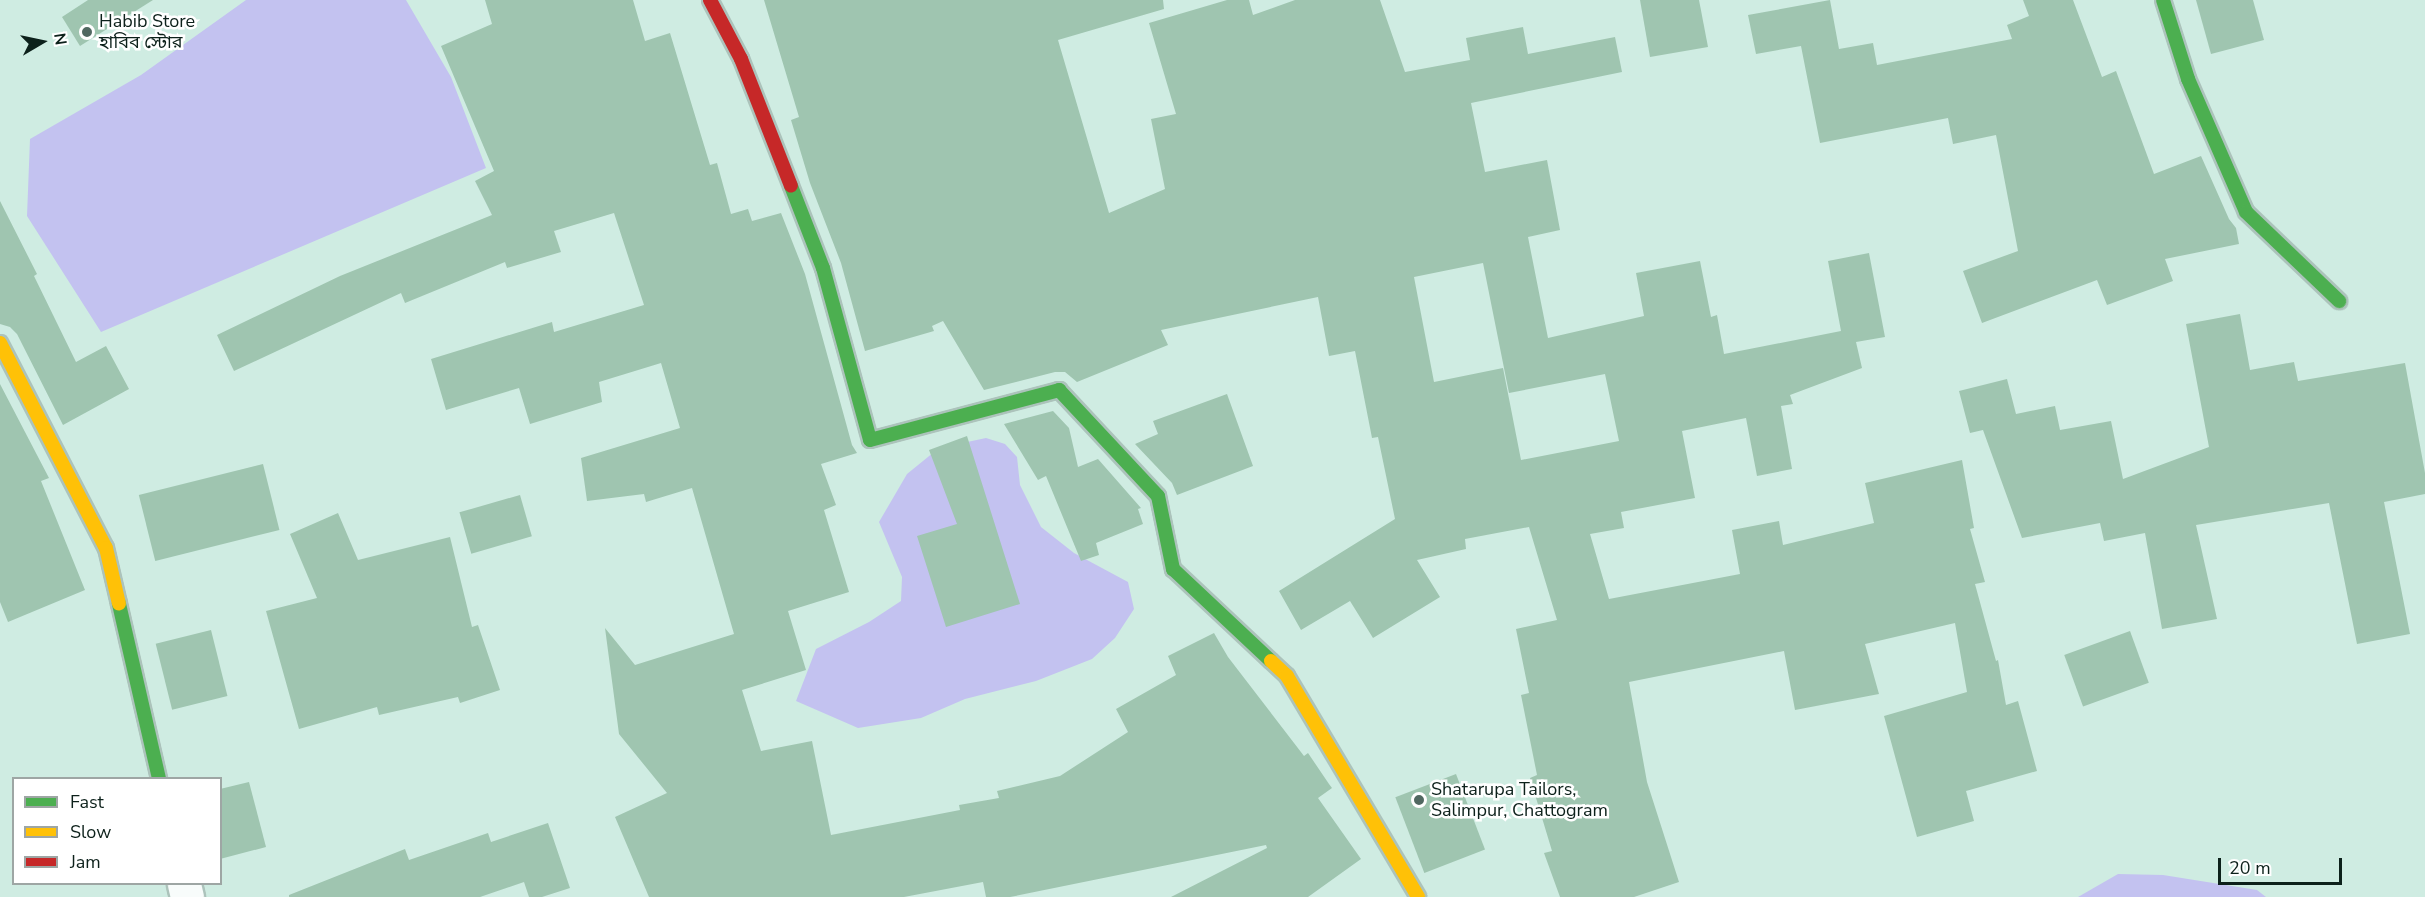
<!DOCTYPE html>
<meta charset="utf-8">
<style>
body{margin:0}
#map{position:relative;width:2425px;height:897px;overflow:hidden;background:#cfece2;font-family:"Nunito Sans","Noto Sans Bengali",sans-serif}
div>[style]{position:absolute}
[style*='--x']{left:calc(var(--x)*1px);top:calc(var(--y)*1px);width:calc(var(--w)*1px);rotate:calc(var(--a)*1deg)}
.water>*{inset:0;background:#c3c2f0}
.building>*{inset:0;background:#9fc5b0;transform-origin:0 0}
.roads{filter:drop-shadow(2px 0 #acc3bb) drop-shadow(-2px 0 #acc3bb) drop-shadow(0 2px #acc3bb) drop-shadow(0 -2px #acc3bb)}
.street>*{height:33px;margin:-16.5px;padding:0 16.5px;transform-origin:16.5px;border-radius:16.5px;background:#f8fcfb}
.fast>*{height:14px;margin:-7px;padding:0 7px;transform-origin:7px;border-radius:7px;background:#4caf50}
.slow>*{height:14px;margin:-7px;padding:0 7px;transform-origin:7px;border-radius:7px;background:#ffc107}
.jam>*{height:14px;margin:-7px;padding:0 7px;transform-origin:7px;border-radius:7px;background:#c62828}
.dots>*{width:16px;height:16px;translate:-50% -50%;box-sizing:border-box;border:3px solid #fff;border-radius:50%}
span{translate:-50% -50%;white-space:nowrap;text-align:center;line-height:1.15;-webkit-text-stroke:5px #fff;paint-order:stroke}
.poi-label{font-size:18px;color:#0d211b}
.left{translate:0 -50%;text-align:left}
.legend{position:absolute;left:12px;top:777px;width:210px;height:108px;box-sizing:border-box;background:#fff;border:2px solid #9ea6a4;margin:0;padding:8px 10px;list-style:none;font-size:18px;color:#0d211b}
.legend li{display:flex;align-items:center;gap:12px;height:30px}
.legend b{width:30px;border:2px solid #9ea6a4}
.north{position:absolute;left:12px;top:12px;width:60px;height:60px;-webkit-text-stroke:4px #fff;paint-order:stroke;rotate:81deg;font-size:16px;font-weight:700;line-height:24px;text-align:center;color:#0d211b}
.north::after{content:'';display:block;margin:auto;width:21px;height:27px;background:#0d211b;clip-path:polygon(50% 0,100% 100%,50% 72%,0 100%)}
.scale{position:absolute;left:2218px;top:858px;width:124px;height:27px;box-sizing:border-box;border:3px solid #0d211b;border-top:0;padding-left:8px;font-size:18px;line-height:21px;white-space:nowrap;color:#0d211b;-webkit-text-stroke:4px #fff;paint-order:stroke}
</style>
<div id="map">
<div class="water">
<div style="clip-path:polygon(246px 0,406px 0,451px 77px,486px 168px,101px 332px,27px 216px,30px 139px,141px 75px)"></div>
<div style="clip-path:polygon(986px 438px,1005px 444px,1017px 457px,1020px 485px,1041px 527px,1074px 553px,1128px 582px,1134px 609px,1115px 638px,1092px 659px,1036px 681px,965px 699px,921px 718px,858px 728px,796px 701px,816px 649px,869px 622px,901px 601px,902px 577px,879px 522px,907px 474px,939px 448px)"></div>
<div style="clip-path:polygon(2118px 874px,2163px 875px,2257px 890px,2266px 897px,2078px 897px)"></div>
</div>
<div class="building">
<div style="clip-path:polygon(88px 0,153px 0,80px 46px,62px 17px)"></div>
<div style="clip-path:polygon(485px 0,633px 0,645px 41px,670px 33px,710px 165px,717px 163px,731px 214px,748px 209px,752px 221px,781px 213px,805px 274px,852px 445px,857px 453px,821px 464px,836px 505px,824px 510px,849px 592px,788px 611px,806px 670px,742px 690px,761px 751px,812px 741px,831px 835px,960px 810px,959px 805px,999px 798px,997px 791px,1060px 776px,1128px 732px,1116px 709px,1176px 675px,1168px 656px,1214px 633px,1228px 657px,1304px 756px,1308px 753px,1329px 784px,1332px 788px,1318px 798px,1361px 859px,1308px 897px,1171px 897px,1267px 848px,1266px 845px,1010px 897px,986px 897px,983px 882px,904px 897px,649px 897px,615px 817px,667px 793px,619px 734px,605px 628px,635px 665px,734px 634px,692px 488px,646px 502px,644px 494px,587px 501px,581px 458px,680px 428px,661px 363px,599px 382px,602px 402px,530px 424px,519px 388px,446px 410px,431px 359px,552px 322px,554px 332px,644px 305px,614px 213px,554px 231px,561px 252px,507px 268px,505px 262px,405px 303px,401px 293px,234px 371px,217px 335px,340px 276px,492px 215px,475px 181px,494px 171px,441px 46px,492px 24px)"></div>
<div style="clip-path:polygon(evenodd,764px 0,1163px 0,1164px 9px,1058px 40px,1109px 213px,1165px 189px,1151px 119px,1176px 114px,1149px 23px,1227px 0,1249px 0,1253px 15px,1295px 0,1380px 0,1405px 72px,1470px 60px,1466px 38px,1523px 27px,1528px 54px,1615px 37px,1622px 72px,1471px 103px,1485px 172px,1547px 160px,1560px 230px,1528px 237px,1548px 338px,1644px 316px,1636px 273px,1700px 261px,1711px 317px,1717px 315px,1724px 354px,1841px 331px,1828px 261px,1869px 253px,1885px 337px,1856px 342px,1862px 368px,1790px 395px,1793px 404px,1781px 406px,1792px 469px,1757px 476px,1746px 418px,1682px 431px,1695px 498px,1621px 512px,1624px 528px,1590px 534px,1609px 599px,1740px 574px,1732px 530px,1779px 521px,1783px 545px,1874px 523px,1865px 483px,1962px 460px,1974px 528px,1970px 529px,1985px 582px,1975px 584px,1996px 661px,1998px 660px,2006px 705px,2018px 701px,2037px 771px,1966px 791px,1974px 821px,1917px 837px,1884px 716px,1967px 692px,1955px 623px,1865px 644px,1879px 694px,1795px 710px,1784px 651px,1629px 682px,1647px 782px,1679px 882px,1634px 897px,1560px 897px,1544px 853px,1552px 851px,1530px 778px,1537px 775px,1521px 695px,1529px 693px,1516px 629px,1557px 620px,1529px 527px,1465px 539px,1466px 549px,1417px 560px,1440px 597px,1373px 638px,1350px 601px,1301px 630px,1279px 591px,1395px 519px,1378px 437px,1372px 438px,1355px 351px,1329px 356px,1318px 297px,1161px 330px,1168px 345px,1077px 382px,1065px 372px,1055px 372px,984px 390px,943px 321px,932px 326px,934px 331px,865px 351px,841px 263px,810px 183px,791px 120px,799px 117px,764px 0,1483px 263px,1509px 393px,1605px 374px,1619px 441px,1521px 460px,1503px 368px,1434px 382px,1414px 277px,1483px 263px)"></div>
<div style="clip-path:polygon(1640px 0,1699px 0,1708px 47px,1650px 57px)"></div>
<div style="clip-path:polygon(1830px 0,1839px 49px,1873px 43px,1877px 65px,2012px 39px,2007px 25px,2029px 16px,2023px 0,2073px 0,2102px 77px,2116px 71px,2154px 174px,2201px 156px,2229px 219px,2236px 228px,2239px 244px,2165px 259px,2173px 281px,2107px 305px,2097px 280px,1982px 323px,1963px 271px,2018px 251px,1996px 135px,1953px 144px,1948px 118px,1820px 143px,1801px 46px,1756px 54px,1748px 15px)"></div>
<div style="clip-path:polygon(2196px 0,2253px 0,2264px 40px,2211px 54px)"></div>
<div style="clip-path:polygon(0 201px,37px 274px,34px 276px,76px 362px,106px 346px,129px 389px,63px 425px,17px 334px,10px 327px,0 324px)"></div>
<div style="clip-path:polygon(2240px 314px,2250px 370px,2294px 362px,2298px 381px,2405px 363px,2425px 473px,2425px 494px,2384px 502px,2410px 634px,2357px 644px,2329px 503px,2196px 525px,2217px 619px,2162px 629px,2145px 533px,2104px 541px,2100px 523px,2022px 538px,1983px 430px,1970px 433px,1959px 391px,2007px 379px,2016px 414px,2055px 406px,2060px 430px,2111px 421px,2123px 479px,2209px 447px,2186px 324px)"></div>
<div style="clip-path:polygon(0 384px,49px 478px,41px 481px,85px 590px,8px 622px,0 602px)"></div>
<div style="clip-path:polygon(1227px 394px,1253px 466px,1177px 495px,1172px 483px,1135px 444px,1158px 434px,1153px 421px)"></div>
<div style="clip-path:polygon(1053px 411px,1069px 428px,1078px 467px,1098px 459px,1141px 508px,1138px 509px,1143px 524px,1096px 543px,1099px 555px,1081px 561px,1046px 476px,1038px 480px,1004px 424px)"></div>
<div style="clip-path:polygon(967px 436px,1020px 604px,946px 627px,917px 536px,957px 524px,929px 450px)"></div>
<div style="left:263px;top:464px;width:68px;height:128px;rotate:76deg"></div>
<div style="left:520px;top:495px;width:43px;height:63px;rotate:74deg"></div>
<div style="clip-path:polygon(338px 513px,358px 560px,450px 537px,472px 627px,478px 625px,500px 690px,460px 703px,458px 697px,379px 715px,377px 707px,299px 729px,266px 611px,317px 598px,290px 534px)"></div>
<div style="left:211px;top:630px;width:68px;height:57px;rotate:76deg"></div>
<div style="left:2130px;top:631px;width:55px;height:70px;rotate:70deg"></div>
<div style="left:1456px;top:774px;width:81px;height:65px;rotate:69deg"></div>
<div style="clip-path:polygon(249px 782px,266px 847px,220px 859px,220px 789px)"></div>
<div style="clip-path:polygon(548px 823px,570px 888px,542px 897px,529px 897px,524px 882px,480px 897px,289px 897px,289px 895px,405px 849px,409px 860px,488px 833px,491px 842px)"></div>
</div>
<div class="roads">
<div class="street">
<div style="--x:184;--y:884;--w:13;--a:77"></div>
</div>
<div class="fast">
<div style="--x:2163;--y:0;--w:83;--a:72.4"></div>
<div style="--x:2188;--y:79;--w:145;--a:66.4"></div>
<div style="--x:2246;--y:212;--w:129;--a:43.7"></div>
<div style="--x:791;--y:186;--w:88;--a:68.7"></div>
<div style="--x:823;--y:268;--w:178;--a:74.7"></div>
<div style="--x:870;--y:440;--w:196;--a:-14.8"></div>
<div style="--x:1059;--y:390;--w:145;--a:47"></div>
<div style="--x:1158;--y:496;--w:75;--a:78.4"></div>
<div style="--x:1173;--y:569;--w:134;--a:43.2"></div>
<div style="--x:119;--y:604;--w:179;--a:77.1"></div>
</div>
<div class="slow">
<div style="--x:0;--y:343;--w:231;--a:62.7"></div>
<div style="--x:106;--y:548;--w:57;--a:76.9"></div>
<div style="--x:1271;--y:661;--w:22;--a:43"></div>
<div style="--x:1287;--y:676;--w:257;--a:59.3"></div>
</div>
<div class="jam">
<div style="--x:710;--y:0;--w:67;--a:62.3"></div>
<div style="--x:741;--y:59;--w:136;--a:68.5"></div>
</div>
</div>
<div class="dots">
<div style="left:87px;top:32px;background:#516861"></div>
<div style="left:1419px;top:800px;background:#516861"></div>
</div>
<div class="poi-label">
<span class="left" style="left:99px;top:32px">Habib Store<br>হাবিব স্টোর</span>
<span class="left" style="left:1431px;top:800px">Shatarupa Tailors,<br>Salimpur, Chattogram</span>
</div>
<ul class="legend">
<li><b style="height:8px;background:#4caf50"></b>Fast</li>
<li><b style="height:8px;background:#ffc107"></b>Slow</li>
<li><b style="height:8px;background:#c62828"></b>Jam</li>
</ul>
<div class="north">N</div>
<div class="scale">20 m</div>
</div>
